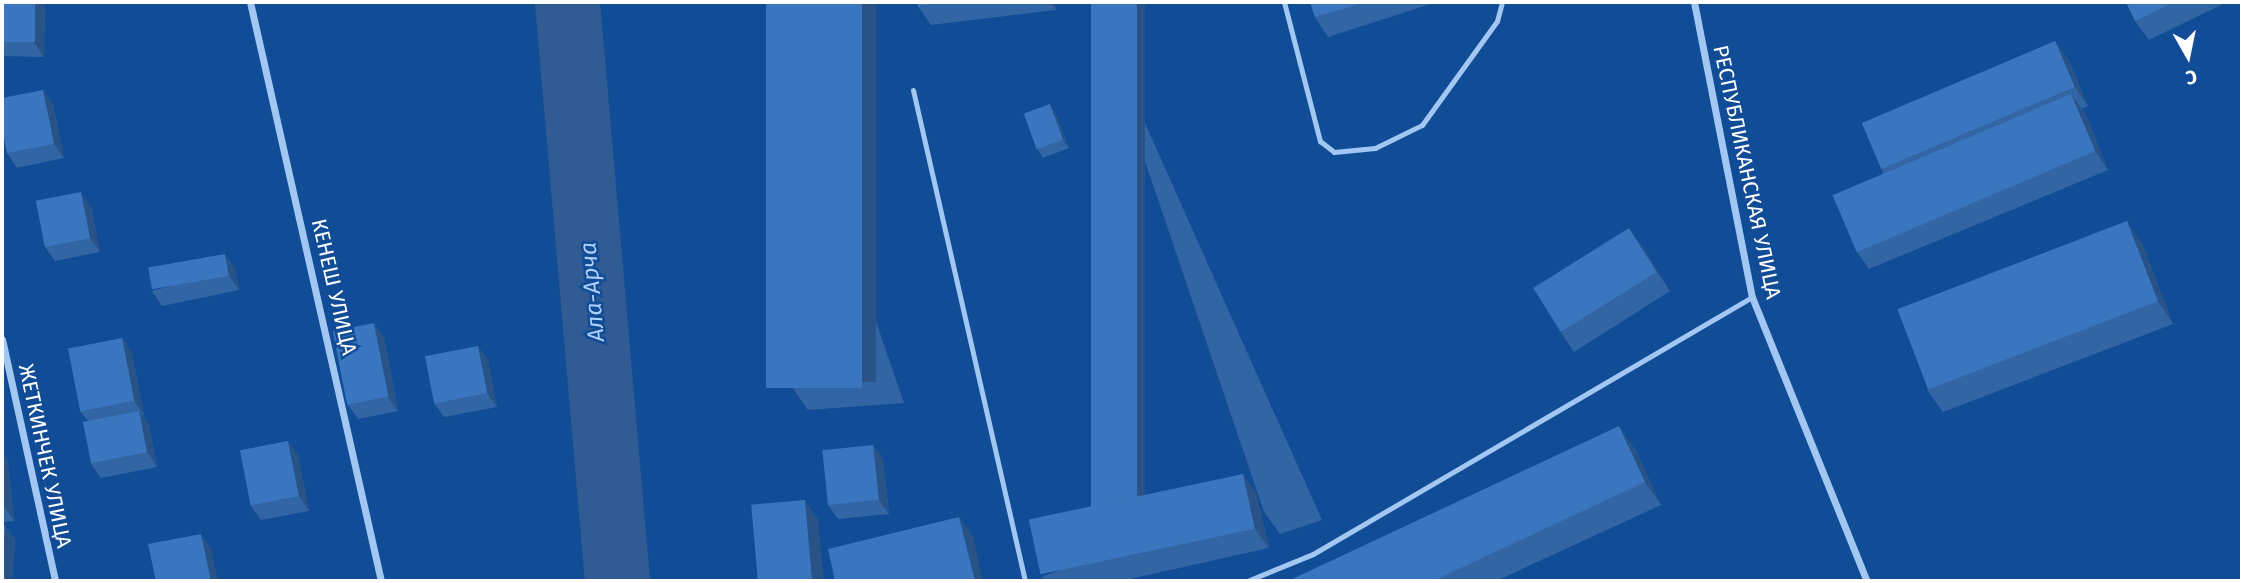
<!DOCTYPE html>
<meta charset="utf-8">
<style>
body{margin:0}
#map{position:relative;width:2244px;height:583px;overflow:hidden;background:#114c97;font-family:"Fira Sans",sans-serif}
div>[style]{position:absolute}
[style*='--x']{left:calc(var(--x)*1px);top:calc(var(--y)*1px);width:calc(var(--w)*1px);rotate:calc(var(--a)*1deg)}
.river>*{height:65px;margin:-32.5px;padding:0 32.5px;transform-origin:32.5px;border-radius:32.5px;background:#315c93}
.service>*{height:5px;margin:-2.5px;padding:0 2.5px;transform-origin:2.5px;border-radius:2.5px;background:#a2c7f3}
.minor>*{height:7px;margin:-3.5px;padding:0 3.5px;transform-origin:3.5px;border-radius:3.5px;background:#a2c7f3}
.wall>*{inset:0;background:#3265a4}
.shaded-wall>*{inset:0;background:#295386;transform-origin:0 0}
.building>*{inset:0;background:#3a76bf;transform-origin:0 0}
span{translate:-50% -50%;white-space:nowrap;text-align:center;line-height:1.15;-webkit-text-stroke:5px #114c97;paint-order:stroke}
.street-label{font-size:21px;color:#fff}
.water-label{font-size:23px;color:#aed1fa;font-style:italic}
.frame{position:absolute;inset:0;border:4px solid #fff;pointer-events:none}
.north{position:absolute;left:2153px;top:21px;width:70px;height:70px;-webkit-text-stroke:5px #114c97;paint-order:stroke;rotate:171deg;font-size:19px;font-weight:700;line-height:28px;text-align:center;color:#fff}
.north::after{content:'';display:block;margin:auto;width:24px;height:32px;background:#fff;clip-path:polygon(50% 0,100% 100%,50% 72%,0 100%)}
</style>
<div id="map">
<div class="river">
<div style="--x:567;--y:2;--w:581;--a:85.06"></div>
</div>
<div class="service">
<div style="--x:1284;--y:2;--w:144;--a:75.5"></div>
<div style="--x:1320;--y:141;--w:18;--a:38"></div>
<div style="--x:1334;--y:152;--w:41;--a:-5.6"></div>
<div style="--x:1375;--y:148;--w:52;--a:-26.1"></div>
<div style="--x:1422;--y:125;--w:128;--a:-54.2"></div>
<div style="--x:1497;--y:21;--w:20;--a:-75"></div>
<div style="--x:913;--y:90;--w:504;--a:77.15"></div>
<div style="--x:1247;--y:581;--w:71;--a:-22.2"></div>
<div style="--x:1313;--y:554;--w:509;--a:-30.35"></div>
</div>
<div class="minor">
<div style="--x:250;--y:2;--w:594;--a:77.25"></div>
<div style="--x:1694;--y:2;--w:301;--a:78.9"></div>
<div style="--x:1752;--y:297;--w:306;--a:68"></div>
<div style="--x:2;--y:339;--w:248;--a:77.6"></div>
</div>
<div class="wall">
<div style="clip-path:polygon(2px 2px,43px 2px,45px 5px,44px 57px,2px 56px)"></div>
<div style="clip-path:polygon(766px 2px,904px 403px,808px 410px,792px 387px)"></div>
<div style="clip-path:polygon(917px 2px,1055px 2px,1056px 10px,931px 25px,918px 6px)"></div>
<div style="clip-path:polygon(1091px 2px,1322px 520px,1280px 534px,1264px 512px)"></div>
<div style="clip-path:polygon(1310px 2px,1437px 2px,1328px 37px,1315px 17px)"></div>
<div style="clip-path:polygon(2126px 2px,2227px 2px,2149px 40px,2135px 21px)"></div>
<div style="clip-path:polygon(2055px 41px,2069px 61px,2088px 106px,2081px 109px,2085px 113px,2108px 170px,1869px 269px,1856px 250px,1883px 171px,1881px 169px)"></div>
<div style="clip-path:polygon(53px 104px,64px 158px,17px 168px,7px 153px)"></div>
<div style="clip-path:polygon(1055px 112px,1069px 148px,1043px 158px,1038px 150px)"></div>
<div style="clip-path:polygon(91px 207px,100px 252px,55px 261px,45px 247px)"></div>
<div style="clip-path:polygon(2142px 243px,2173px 324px,1943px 412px,1927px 390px)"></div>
<div style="clip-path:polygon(1643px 247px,1670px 291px,1574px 352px,1561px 333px)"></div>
<div style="clip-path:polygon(235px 268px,239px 290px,162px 306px,152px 291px)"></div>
<div style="clip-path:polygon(384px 337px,398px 411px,358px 419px,348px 405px)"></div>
<div style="clip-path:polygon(122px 338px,132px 353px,144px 415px,142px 415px,149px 425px,157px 467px,101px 478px,91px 464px,88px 421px,80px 411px)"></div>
<div style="clip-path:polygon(488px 360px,497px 407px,444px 417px,434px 403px)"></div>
<div style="clip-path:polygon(873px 445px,883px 459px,889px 514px,838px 519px,828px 505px)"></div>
<div style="clip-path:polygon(1635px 449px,1661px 505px,1496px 581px,1288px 581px)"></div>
<div style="clip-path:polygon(2px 451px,8px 460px,14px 521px,2px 522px)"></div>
<div style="clip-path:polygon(298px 455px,309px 511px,261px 520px,251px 506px)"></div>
<div style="clip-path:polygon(1256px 493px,1269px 548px,1121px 581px,1045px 581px,1042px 577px)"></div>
<div style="clip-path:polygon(2px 525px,15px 539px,12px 581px,2px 581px)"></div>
</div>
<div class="shaded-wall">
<div style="clip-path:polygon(35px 2px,43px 2px,45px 5px,44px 57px,34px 43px)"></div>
<div style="left:862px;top:2px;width:14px;height:380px"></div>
<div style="clip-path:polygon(1050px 2px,1055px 2px,1056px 10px)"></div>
<div style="left:1137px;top:2px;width:8px;height:524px"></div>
<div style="clip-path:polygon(2055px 41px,2069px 61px,2088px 106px,2075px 87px)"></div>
<div style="clip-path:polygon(43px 90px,53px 104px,64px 158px,54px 144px)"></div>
<div style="clip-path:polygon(2071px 94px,2085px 113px,2108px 170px,2095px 151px)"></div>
<div style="clip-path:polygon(1050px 104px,1055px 112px,1069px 148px,1063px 140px)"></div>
<div style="clip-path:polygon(81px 192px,91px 207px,100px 252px,90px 238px)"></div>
<div style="clip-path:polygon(2127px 221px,2142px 243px,2173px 324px,2158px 301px)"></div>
<div style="clip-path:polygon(1629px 228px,1643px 247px,1670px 291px,1657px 272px)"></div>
<div style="clip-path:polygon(225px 254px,235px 268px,239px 290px,229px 276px)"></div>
<div style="clip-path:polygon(374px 323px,384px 337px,398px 411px,388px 397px)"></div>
<div style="clip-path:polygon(122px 338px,132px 353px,144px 415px,134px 401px)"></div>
<div style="clip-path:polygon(478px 346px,488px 360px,497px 407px,487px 393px)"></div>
<div style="clip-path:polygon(139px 411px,149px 425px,157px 467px,147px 452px)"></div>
<div style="clip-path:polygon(1619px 426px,1635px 449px,1661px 505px,1645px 482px)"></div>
<div style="clip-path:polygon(288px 441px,298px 455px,309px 511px,299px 496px)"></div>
<div style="clip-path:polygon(873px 445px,883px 459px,889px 514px,879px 500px)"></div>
<div style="clip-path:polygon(2px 451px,8px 460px,14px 521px,4px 506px,2px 484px)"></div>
<div style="clip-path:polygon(1243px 474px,1256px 493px,1269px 548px,1255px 529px)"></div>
<div style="clip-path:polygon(805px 500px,818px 519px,824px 581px,812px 581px)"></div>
<div style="clip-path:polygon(959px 517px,973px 536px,983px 581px,975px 581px)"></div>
<div style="clip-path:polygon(5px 525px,15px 539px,12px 581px,7px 581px,2px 573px)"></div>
<div style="clip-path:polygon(201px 534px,211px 548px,218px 581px,211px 581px)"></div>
</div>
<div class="building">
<div style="left:2px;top:2px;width:33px;height:40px"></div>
<div style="left:766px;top:2px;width:96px;height:386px"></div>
<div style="clip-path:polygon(917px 2px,951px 2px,918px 6px)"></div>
<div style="left:1091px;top:2px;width:46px;height:539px"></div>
<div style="clip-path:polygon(1310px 2px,1365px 2px,1315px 17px)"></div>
<div style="clip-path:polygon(2126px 2px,2174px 2px,2135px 21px)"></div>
<div style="left:2055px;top:41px;width:50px;height:210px;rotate:67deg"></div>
<div style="clip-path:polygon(43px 90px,54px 144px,7px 153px,2px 128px,2px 98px)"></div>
<div style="left:2071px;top:94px;width:62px;height:259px;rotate:67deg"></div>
<div style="left:1050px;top:104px;width:38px;height:28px;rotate:70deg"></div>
<div style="left:81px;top:192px;width:47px;height:46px;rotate:79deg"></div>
<div style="left:2127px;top:221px;width:86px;height:246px;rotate:69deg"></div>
<div style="left:1629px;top:228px;width:52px;height:113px;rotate:58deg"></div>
<div style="left:225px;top:254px;width:22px;height:78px;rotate:80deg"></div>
<div style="left:374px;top:323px;width:75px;height:42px;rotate:79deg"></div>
<div style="left:122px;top:338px;width:64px;height:55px;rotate:79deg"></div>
<div style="left:478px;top:346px;width:48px;height:54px;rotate:79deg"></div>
<div style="left:139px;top:411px;width:42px;height:57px;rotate:79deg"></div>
<div style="clip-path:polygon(1619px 426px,1645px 482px,1433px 581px,1288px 581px)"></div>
<div style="left:288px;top:441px;width:56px;height:49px;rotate:79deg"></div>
<div style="left:873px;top:445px;width:55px;height:51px;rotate:84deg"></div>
<div style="left:1243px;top:474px;width:56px;height:219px;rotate:78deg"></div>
<div style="clip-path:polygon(2px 484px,4px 506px,2px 507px)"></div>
<div style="left:805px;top:500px;width:81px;height:54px;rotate:85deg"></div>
<div style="clip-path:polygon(959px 517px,975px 581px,835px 581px,828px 549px)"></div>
<div style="clip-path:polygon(2px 525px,5px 525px,2px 573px)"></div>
<div style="clip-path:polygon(201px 534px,211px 581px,156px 581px,148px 544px)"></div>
<div style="clip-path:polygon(277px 579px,278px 581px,264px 581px)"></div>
</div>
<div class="street-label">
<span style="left:1747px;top:172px;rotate:78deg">РЕСПУБЛИКАНСКАЯ УЛИЦА</span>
<span style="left:334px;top:287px;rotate:77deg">КЕНЕШ УЛИЦА</span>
<span style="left:45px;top:456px;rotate:78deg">ЖЕТКИНЧЕК УЛИЦА</span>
</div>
<div class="water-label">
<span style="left:592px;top:292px;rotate:-95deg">Ала-Арча</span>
</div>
<div class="frame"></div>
<div class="north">С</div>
</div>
